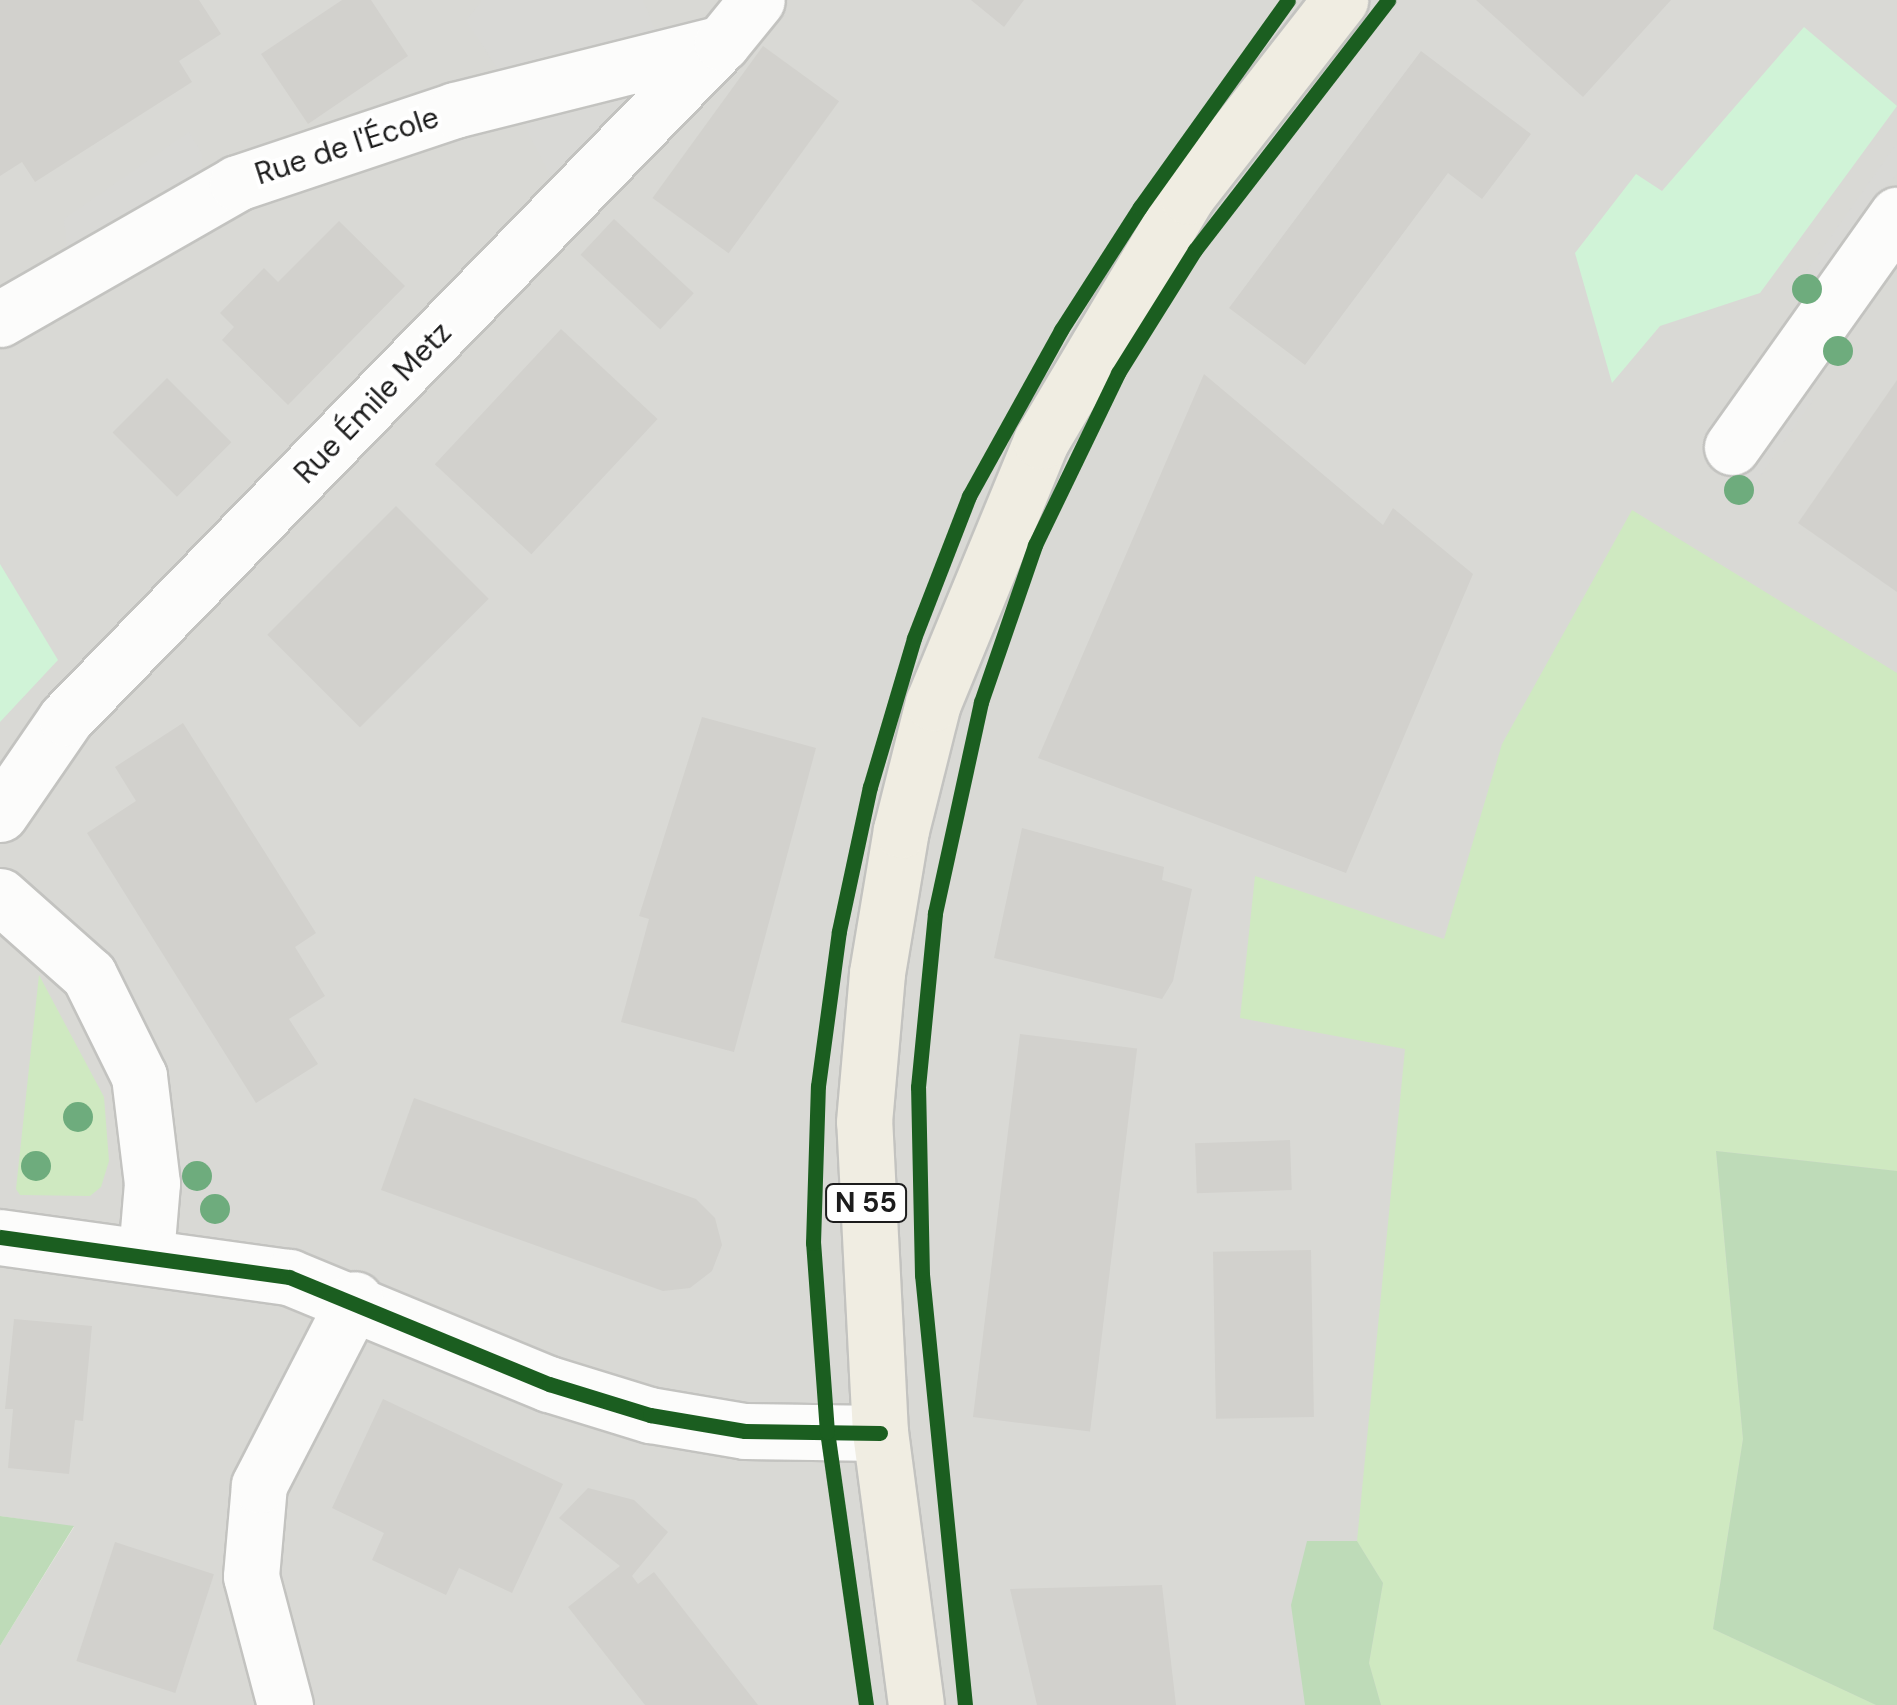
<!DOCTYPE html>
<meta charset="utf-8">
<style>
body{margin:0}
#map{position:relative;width:1897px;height:1705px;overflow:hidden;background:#eaeae4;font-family:"DM Sans",sans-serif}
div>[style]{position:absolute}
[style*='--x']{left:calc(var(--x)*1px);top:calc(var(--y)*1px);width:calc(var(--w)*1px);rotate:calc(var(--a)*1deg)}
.residential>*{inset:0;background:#d9d9d5}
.grass>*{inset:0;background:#cfe9c1}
.forest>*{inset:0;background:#bedbb8}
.park>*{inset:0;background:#d0f3d7}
.parking>*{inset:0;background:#d9d9d6;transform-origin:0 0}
.building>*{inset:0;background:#d2d1cd;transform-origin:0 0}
.roads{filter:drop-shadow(2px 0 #c3c3c0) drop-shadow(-2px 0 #c3c3c0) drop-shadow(0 2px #c3c3c0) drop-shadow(0 -2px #c3c3c0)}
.minor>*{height:55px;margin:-27.5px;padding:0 27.5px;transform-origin:27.5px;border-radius:27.5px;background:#fcfcfb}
.major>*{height:55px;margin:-27.5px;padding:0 27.5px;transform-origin:27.5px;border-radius:27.5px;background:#f0ede2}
.cycleway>*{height:15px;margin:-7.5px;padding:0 7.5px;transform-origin:7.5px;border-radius:7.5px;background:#1b5e20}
.trees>*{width:30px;height:30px;margin:-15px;border-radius:50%;background:#6eac7d}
span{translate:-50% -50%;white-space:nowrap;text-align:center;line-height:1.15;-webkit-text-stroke:8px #fff;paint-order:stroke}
.shield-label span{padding:2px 8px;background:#fff;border:2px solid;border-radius:8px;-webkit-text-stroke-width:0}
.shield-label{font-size:28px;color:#1c1c1c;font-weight:700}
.street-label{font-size:30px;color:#1c1c1c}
</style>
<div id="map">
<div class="residential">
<div style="clip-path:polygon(0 0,1897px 0,1897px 1705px,0 1705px,0 1646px,74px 1527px,0 1516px)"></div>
</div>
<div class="grass">
<div style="clip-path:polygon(1632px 510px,1897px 673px,1897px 1171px,1716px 1151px,1743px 1439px,1713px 1629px,1876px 1705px,1381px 1705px,1369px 1663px,1383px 1583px,1357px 1541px,1405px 1049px,1240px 1018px,1255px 876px,1444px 939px,1502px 744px)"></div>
<div style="clip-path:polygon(39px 975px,104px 1097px,109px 1161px,101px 1187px,90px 1196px,20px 1195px,16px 1189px)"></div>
</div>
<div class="forest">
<div style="clip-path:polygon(1716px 1151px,1897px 1171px,1897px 1705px,1876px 1705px,1713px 1629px,1743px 1439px)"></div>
<div style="clip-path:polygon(0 1516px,74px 1526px,0 1646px)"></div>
<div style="clip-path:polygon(1307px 1541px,1357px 1541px,1383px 1583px,1369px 1663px,1381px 1705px,1305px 1705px,1291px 1605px)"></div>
</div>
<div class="park">
<div style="clip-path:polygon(1804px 27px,1897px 106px,1760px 293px,1660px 326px,1612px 383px,1575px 253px,1636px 174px,1662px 191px)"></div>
<div style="clip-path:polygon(0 564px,58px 660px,0 722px)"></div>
</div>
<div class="parking">
<div style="clip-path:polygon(482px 0,643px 0,660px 42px,507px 83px,466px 21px)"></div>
<div style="clip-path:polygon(626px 87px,632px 94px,551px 177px,517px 111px)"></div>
<div style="clip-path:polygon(189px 132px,202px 154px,202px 193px,68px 261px,64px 219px)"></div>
<div style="clip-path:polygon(1897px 143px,1897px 173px,1818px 285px,1804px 275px)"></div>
<div style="left:1800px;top:391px;width:16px;height:108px;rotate:35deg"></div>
</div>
<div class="building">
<div style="clip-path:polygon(0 0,199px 0,221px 34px,179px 61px,192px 82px,35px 182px,22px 162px,0 176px)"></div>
<div style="clip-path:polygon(342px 0,371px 0,408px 56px,308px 124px,261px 54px)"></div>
<div style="clip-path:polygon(971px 0,1024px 0,1004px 27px)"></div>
<div style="clip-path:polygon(1476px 0,1671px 0,1583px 97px)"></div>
<div style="left:763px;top:46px;width:94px;height:188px;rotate:36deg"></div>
<div style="clip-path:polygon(1421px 51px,1531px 134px,1482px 199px,1448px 173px,1305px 365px,1229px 308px)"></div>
<div style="left:614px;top:219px;width:109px;height:49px;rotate:43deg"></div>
<div style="clip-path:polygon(339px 221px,405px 286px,288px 405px,222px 340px,234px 327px,220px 313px,264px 268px,278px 282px)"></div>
<div style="left:561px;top:329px;width:132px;height:185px;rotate:43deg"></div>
<div style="clip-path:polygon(1204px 374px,1383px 525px,1393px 508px,1473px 574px,1346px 873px,1038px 758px)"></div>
<div style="left:167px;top:378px;width:91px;height:77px;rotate:45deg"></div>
<div style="clip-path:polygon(1897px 380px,1897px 592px,1798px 523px)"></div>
<div style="left:396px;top:506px;width:131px;height:182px;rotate:45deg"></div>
<div style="clip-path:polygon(702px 717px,816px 748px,734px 1052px,621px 1022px,649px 919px,639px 916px)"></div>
<div style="clip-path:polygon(183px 723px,316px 933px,295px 947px,325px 996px,289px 1019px,318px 1064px,256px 1103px,87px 833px,136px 801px,115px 767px)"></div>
<div style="clip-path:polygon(1022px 828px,1164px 867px,1162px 880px,1192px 889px,1173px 981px,1162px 999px,994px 958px)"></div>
<div style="left:1020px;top:1034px;width:118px;height:386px;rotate:7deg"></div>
<div style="clip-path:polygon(414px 1098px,696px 1199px,715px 1218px,722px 1245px,712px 1271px,690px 1288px,663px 1291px,381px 1190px)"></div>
<div style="left:1290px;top:1140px;width:50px;height:95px;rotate:88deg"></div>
<div style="left:1311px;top:1250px;width:167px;height:98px;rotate:89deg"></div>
<div style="clip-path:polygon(14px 1319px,92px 1326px,83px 1421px,75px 1420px,69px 1474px,8px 1468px,13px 1409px,5px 1409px)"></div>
<div style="clip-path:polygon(383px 1399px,563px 1484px,512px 1593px,459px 1568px,446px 1595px,372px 1560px,384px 1533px,332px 1508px)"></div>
<div style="clip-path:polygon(588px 1488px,634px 1500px,668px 1532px,632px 1576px,638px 1584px,654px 1572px,758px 1705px,645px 1705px,568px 1607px,620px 1566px,559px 1518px)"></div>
<div style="left:115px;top:1542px;width:104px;height:125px;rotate:18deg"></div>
<div style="clip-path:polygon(1162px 1585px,1176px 1705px,1037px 1705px,1010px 1589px)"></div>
</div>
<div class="roads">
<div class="minor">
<div style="--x:0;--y:319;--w:273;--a:-29.8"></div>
<div style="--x:237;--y:183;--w:230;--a:-18.5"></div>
<div style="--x:455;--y:110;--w:275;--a:-14.1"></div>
<div style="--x:1732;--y:447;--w:285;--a:-54.6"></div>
<div style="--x:0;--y:814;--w:116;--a:-55.5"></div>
<div style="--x:66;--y:718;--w:941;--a:-45.82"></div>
<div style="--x:722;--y:43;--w:55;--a:-50.9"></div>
<div style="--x:0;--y:896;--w:119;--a:41.6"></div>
<div style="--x:89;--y:975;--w:113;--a:63.7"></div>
<div style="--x:139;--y:1076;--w:108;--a:83.1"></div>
<div style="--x:152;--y:1183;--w:71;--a:94.8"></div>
<div style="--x:0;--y:1237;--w:292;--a:7.9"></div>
<div style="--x:289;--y:1277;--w:281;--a:22.4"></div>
<div style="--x:549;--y:1384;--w:106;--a:17.1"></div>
<div style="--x:650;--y:1415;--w:96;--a:9.6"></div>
<div style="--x:745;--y:1431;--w:135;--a:0.8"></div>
<div style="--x:285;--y:1705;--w:133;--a:-104.8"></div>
<div style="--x:251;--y:1576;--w:91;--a:-85"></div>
<div style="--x:259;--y:1485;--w:209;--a:-62.7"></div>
</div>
<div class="major">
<div style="--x:916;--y:1705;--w:274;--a:-97.5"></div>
<div style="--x:880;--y:1433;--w:311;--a:-92.9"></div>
<div style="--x:864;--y:1122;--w:150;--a:-85"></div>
<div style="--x:877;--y:973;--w:145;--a:-80.5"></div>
<div style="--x:901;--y:830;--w:131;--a:-75.9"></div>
<div style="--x:933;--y:703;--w:283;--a:-67.6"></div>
<div style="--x:1041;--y:441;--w:285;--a:-59.2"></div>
<div style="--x:1187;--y:196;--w:249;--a:-52"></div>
</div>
</div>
<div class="cycleway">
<div style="--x:0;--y:1237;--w:292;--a:7.9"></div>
<div style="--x:289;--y:1277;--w:281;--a:22.4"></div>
<div style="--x:549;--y:1384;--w:106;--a:17.1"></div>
<div style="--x:650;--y:1415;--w:96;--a:9.6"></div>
<div style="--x:745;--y:1431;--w:135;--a:0.8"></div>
<div style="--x:866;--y:1705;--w:276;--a:-98.1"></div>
<div style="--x:827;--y:1432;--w:190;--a:-94.2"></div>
<div style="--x:813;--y:1243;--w:157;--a:-88.2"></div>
<div style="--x:818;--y:1086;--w:156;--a:-82.3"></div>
<div style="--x:839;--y:931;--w:147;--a:-77.9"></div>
<div style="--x:870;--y:787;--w:155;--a:-73.5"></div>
<div style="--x:914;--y:638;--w:152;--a:-68.8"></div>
<div style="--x:969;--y:496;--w:190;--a:-61"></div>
<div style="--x:1061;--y:330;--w:146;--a:-57.3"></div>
<div style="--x:1140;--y:207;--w:254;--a:-54.4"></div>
<div style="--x:965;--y:1705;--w:432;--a:-95.7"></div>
<div style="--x:922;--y:1275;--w:188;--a:-91.2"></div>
<div style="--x:918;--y:1087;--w:175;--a:-84.4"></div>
<div style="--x:935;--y:913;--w:216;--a:-77.7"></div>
<div style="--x:981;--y:702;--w:166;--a:-71"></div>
<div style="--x:1035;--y:545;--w:191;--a:-64.2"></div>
<div style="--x:1118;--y:373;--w:145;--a:-58"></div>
<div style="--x:1195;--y:250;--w:316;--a:-52.3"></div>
</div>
<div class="trees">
<div style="left:1807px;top:289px"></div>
<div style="left:1838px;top:351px"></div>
<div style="left:1739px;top:490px"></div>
<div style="left:78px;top:1117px"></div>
<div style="left:36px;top:1166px"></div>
<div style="left:197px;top:1176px"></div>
<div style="left:215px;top:1209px"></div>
</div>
<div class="shield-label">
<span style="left:866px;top:1203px">N 55</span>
</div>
<div class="street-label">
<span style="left:347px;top:146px;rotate:-18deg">Rue de l'École</span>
<span style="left:373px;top:403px;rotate:-46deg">Rue Émile Metz</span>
</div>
</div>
